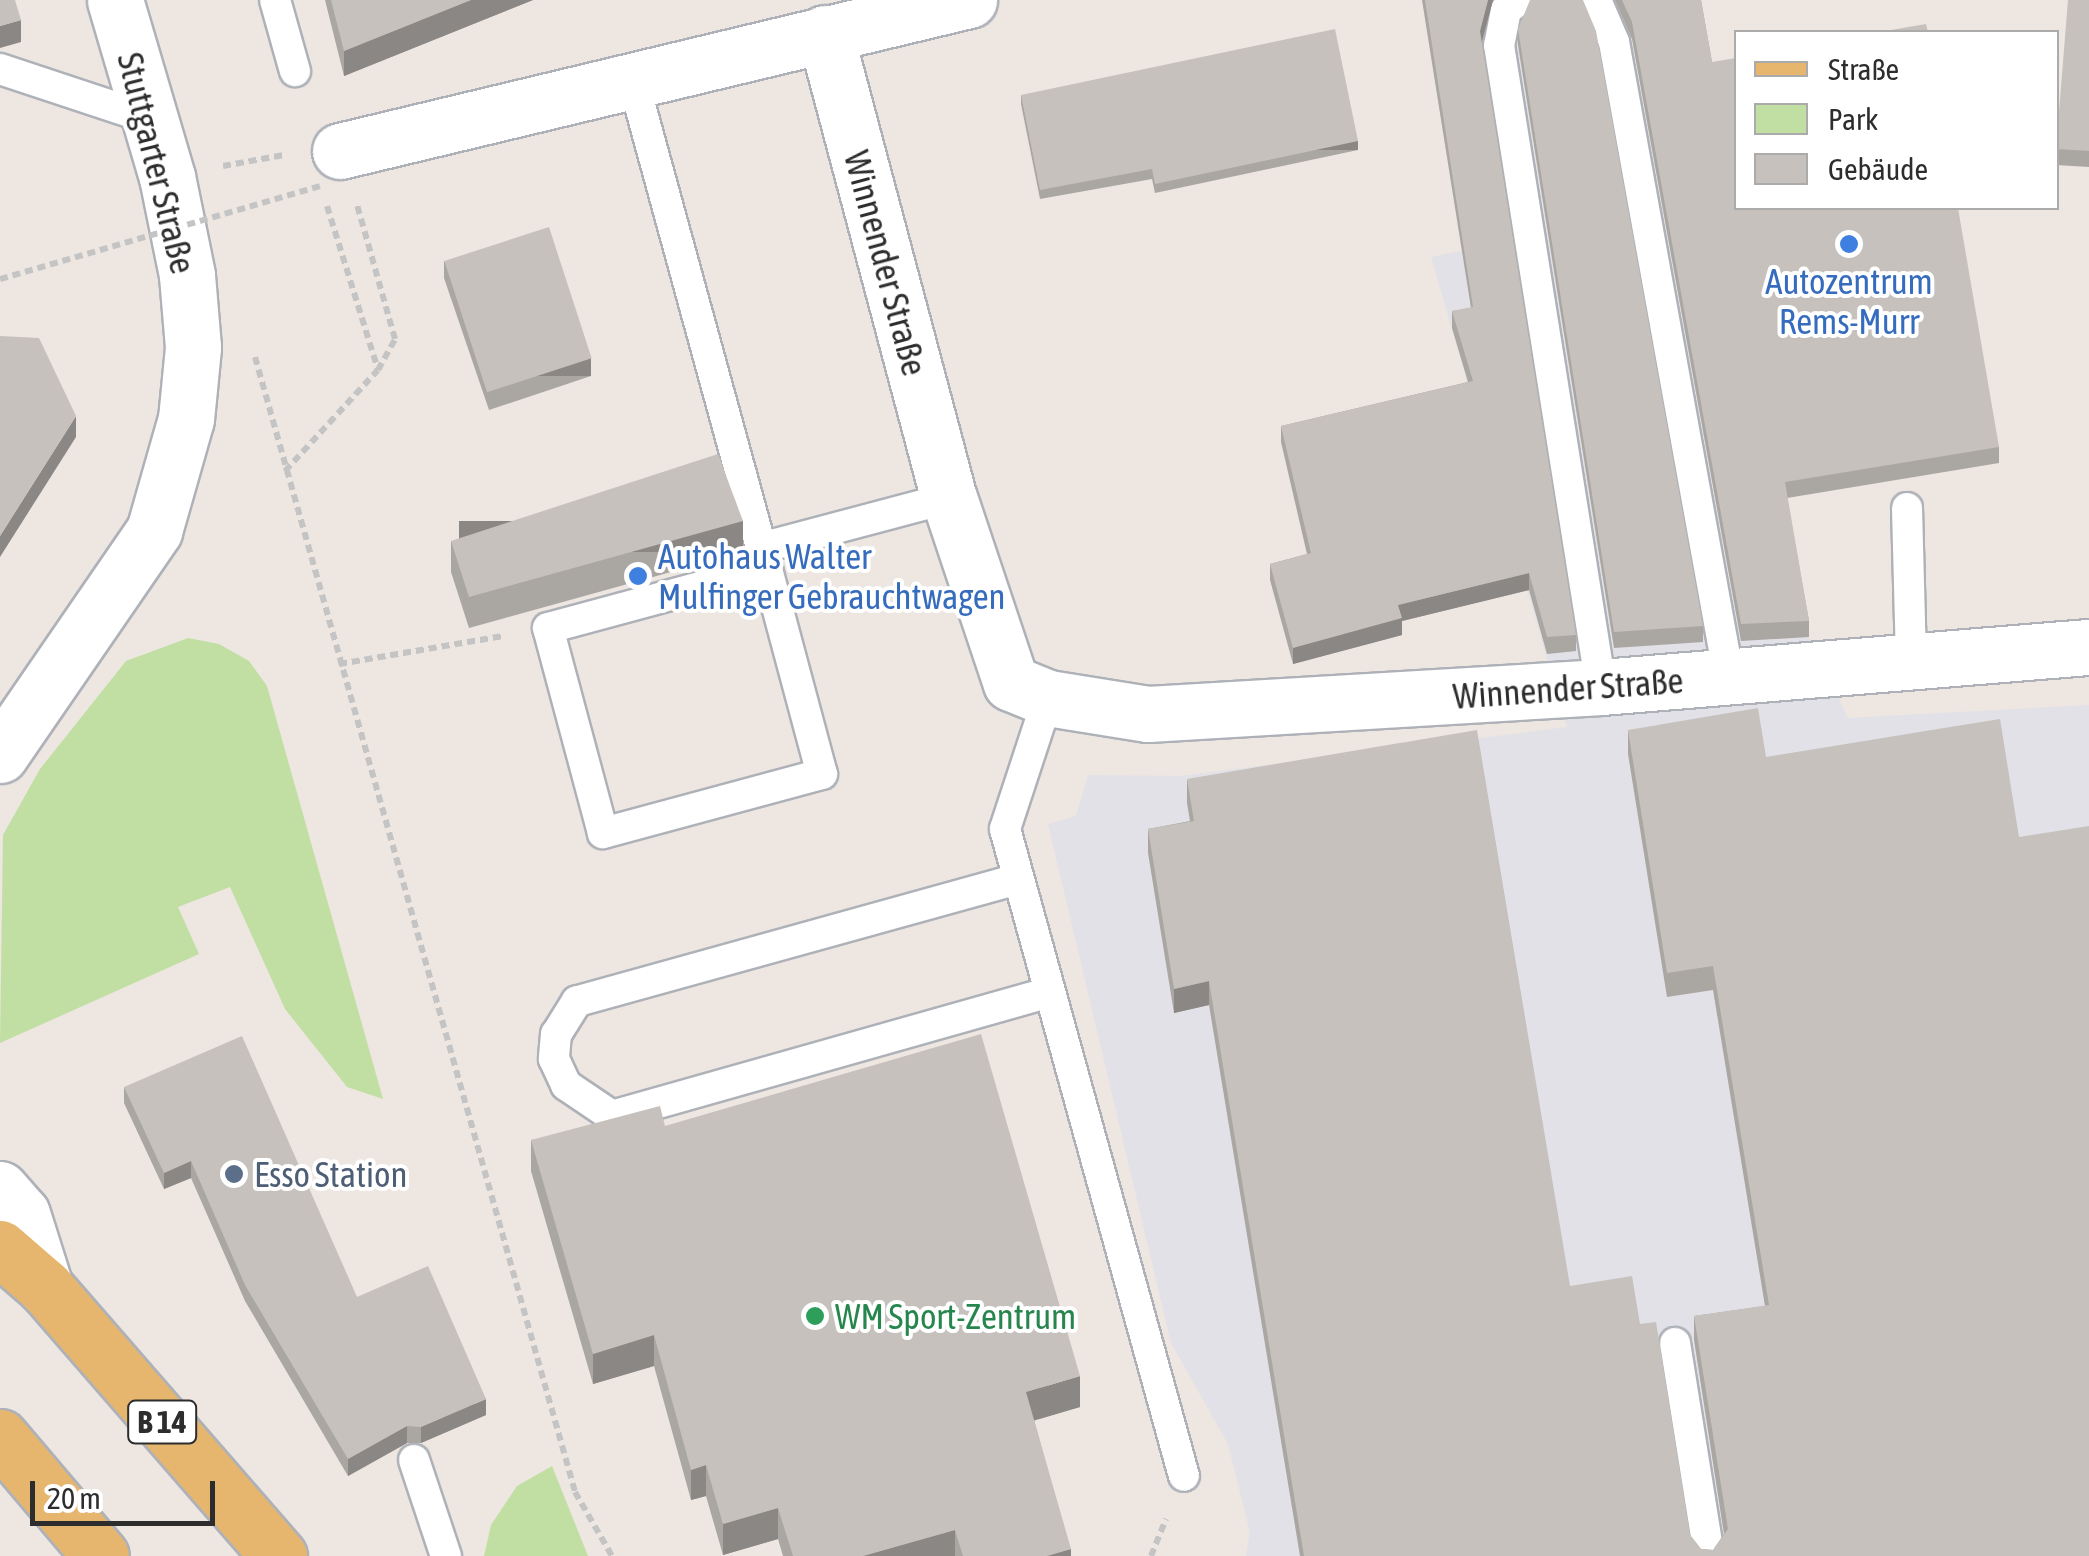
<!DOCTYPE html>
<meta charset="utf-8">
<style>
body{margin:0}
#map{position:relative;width:2089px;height:1556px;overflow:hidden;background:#ede6e1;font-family:"Asap Condensed",sans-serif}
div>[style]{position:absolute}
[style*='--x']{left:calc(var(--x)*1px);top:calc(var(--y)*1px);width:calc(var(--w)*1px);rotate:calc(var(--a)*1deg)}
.industrial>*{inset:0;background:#e2e1e7}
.green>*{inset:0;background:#c2dfa3}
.path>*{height:6px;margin-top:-3px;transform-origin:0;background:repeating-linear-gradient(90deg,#c4c4c4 0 8px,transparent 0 13px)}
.roads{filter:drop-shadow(2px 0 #aeb2b8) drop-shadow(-2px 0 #aeb2b8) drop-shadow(0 2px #aeb2b8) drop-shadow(0 -2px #aeb2b8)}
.lane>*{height:30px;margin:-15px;padding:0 15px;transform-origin:15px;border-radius:15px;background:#fff}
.street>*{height:55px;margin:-27.5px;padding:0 27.5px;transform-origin:27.5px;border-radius:27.5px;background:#fff}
.secondary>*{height:55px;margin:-27.5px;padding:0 27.5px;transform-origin:27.5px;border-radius:27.5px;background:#fff}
.primary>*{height:55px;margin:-27.5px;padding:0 27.5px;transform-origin:27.5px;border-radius:27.5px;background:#e6b66e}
.path-bridge>*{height:6px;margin-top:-3px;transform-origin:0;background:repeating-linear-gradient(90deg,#c4c4c4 0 8px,transparent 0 13px)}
.wall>*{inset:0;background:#aaa6a2}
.shaded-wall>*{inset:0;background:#8b8784;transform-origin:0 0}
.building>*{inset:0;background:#c6c1bc;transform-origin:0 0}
.dots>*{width:28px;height:28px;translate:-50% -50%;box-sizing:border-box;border:5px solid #fff;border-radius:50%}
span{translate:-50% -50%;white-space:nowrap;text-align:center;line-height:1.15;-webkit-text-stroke:8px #fff;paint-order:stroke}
.shield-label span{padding:2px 8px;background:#fff;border:2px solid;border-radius:8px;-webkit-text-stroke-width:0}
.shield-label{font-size:32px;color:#2d2d2d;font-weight:700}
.street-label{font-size:35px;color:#2d2d2d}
.shop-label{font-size:35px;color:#366cbe}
.left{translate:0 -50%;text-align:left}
.service-label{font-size:35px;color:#4e5e75}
.leisure-label{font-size:35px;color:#27864d}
.legend{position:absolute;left:1734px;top:30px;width:325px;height:180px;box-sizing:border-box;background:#fff;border:2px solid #ababab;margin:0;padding:12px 18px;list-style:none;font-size:30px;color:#2d2d2d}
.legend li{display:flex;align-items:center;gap:20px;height:50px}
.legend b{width:50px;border:2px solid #ababab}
.scale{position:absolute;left:30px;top:1481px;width:185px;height:45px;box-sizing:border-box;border:5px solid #2d2d2d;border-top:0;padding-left:12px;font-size:30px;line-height:35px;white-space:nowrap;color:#2d2d2d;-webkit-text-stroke:8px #fff;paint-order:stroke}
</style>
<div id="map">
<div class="industrial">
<div style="clip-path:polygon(1422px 0,1698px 0,1809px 637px,1848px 718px,2089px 705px,2089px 1556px,1246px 1556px,1250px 1532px,1228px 1444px,1171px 1343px,1048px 824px,1076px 816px,1088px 775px,1180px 776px,1567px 727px,1431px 257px,1462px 251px)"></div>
</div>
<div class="green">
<div style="clip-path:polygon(188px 638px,219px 644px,249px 661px,267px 686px,383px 1099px,347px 1087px,285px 1009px,230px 887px,178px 907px,199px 954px,0 1043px,3px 835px,40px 769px,126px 661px)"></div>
<div style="clip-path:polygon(552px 1466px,588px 1556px,484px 1556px,491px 1525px,517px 1486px)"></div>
</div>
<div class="path">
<div style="--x:223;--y:166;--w:62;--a:-10.2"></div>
<div style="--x:327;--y:206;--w:172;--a:72.7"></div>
<div style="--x:255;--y:357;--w:1179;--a:74.25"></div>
<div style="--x:575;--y:1492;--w:74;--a:60"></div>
<div style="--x:285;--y:471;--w:137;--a:-47.4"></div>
<div style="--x:378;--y:370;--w:35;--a:-61"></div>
<div style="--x:395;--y:339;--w:139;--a:-105.8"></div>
<div style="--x:339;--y:664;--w:165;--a:-9.7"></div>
<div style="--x:1151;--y:1556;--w:40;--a:-68"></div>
</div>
<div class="roads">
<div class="lane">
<div style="--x:275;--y:0;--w:74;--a:74.3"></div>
<div style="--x:1519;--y:0;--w:16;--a:142"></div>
<div style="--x:1506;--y:10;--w:36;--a:101"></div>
<div style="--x:1499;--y:45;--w:650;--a:80.97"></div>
<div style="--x:1596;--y:0;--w:46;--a:66.8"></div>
<div style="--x:1614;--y:42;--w:646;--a:79.75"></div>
<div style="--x:0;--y:69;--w:159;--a:18.3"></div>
<div style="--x:633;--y:80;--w:507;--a:74.68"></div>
<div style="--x:767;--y:569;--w:212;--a:75"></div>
<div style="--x:822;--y:774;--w:227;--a:164.9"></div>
<div style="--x:603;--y:833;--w:212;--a:-105"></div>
<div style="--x:548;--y:628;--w:227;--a:-15.1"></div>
<div style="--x:1907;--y:508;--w:154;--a:88.5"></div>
<div style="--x:761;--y:548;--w:195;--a:-14.9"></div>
<div style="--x:1048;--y:698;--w:138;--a:108.2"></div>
<div style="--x:1005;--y:829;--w:671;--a:74.54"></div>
<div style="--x:1018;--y:879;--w:458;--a:164.5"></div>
<div style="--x:577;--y:1001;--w:39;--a:122"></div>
<div style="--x:556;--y:1034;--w:25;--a:95"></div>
<div style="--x:554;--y:1059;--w:29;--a:65"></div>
<div style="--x:566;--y:1085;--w:55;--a:34"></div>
<div style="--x:612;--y:1116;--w:455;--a:-15.8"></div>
<div style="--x:1675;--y:1343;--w:216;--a:80.9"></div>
<div style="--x:414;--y:1460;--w:101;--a:71.6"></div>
</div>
<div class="street">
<div style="--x:825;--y:33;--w:481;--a:75.1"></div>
<div style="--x:949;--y:498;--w:195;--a:71.5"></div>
<div style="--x:1011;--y:683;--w:40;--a:22"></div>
<div style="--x:1048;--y:698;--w:101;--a:9.1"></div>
<div style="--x:1148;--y:714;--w:454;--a:-3.4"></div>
<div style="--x:1601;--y:687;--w:490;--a:-4.7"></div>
<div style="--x:340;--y:151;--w:647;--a:-13.5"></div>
</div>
<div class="secondary">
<div style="--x:0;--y:755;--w:272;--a:-55.5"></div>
<div style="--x:154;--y:531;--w:116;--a:-74.1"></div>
<div style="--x:186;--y:419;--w:72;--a:-84.4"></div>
<div style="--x:193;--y:347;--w:72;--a:-94.8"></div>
<div style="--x:187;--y:275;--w:100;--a:-101.5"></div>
<div style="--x:167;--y:177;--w:184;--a:-106.4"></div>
<div style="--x:0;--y:1189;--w:33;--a:49"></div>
<div style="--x:22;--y:1214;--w:77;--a:72.5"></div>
</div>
<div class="primary">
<div style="--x:0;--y:1248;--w:60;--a:40.9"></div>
<div style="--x:45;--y:1287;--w:357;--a:49"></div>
<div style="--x:0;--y:1437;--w:156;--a:49.7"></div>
</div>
</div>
<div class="path-bridge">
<div style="--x:0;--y:279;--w:334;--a:-16.2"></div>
</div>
<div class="wall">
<div style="clip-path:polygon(325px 0,533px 0,344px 76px)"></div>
<div style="clip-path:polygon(1422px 0,1493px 0,1482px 42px,1576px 635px,1576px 651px,1547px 654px,1529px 590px,1402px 621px,1402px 635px,1293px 664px,1270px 580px,1270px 564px,1307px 554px,1281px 442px,1281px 426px,1468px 382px,1452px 328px,1452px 311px,1471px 308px)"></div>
<div style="clip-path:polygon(1615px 0,1701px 0,1712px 62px,1999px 447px,1999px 463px,1787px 498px,1809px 621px,1809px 637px,1741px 641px,1632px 39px)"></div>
<div style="clip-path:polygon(2089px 0,2089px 167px,2056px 165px,2056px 140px)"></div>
<div style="clip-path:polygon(1518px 29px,1703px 626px,1703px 642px,1614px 648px,1518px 45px)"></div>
<div style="clip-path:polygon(1021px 95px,1358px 150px,1155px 193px,1152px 179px,1040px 199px,1021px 104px)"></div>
<div style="clip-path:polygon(444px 261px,591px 376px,489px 410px,444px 278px)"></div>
<div style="clip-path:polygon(451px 541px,743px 552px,469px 628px,451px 572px)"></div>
<div style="clip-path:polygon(1628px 730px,1766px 757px,2089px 1556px,1300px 1556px,1209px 1005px,1174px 1013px,1148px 853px,1148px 829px,1190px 821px,1187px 803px,1187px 779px,1570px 1286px,1640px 1324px,1690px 1535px,1701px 1549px,1713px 1550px,1724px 1534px,1694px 1340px,1694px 1316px,1765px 1306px,1713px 990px,1667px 997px,1628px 754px)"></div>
<div style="clip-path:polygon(124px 1087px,357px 1297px,486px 1415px,421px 1443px,407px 1443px,348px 1476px,245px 1301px,191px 1178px,164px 1189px,124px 1103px)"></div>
<div style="clip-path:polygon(665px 1126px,1080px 1407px,1034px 1420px,1071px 1556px,783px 1556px,778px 1539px,723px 1555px,706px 1496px,691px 1500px,654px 1366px,593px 1384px,531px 1171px,531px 1140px)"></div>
</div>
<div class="shaded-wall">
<div style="clip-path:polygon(471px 0,533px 0,344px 76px,344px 51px)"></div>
<div style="clip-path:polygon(1488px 0,1493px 0,1480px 48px,1480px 31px)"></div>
<div style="clip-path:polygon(21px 20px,21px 42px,0 48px,0 26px)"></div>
<div style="left:1358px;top:141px;width:9px;height:208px;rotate:90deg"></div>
<div style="left:591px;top:358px;width:18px;height:108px;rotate:90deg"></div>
<div style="clip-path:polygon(76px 416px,76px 437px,0 557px,0 536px)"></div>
<div style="left:743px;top:521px;width:31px;height:284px;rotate:90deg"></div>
<div style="clip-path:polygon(1529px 573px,1529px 590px,1402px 621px,1402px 635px,1293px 664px,1293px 648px,1398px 605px)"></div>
<div style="clip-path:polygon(1209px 981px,1209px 1005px,1174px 1013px,1174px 989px)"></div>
<div style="clip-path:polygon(191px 1161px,191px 1178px,164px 1189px,164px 1173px)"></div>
<div style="clip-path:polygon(654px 1335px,654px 1366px,593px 1384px,593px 1354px)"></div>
<div style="clip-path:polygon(1080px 1376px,1080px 1407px,1026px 1423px,1026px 1392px)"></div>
<div style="clip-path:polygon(486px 1399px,486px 1415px,421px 1443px,421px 1427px)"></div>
<div style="clip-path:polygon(407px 1426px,407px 1443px,348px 1476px,348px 1459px)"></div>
<div style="clip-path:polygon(706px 1465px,706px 1496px,691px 1500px,691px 1470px)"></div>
<div style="clip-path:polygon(778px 1508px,778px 1539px,723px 1555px,723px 1524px)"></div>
<div style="clip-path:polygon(955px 1530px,955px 1556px,863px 1556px)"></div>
<div style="clip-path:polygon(1071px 1549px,1071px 1556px,1047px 1556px)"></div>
</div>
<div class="building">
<div style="clip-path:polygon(0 0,15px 0,21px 20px,0 26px)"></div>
<div style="clip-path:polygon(331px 0,471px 0,344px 51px)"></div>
<div style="clip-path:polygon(1425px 0,1488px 0,1480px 31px,1576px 635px,1547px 637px,1529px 573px,1398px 605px,1402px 618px,1293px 648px,1270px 564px,1311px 553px,1281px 426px,1473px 381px,1452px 311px,1473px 307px)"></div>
<div style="clip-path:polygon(1530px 0,1583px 0,1596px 31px,1703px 626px,1614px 632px,1518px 29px)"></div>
<div style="clip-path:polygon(1622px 0,1701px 0,1712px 62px,1736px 58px,1736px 208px,1958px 208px,1999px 447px,1785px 482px,1809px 621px,1741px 624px,1632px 22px)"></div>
<div style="clip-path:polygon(2068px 0,2089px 0,2089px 151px,2056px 149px)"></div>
<div style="clip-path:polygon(1926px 24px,1928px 32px,1879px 32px)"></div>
<div style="clip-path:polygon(1335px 29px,1358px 141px,1155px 184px,1152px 169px,1040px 190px,1021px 95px)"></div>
<div style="left:549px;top:227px;width:138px;height:110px;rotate:72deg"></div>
<div style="clip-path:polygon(0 336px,39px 338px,76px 416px,0 536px)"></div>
<div style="clip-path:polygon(718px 454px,743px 521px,469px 597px,451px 541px)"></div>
<div style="clip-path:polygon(1758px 708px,1766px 757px,2000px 719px,2019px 837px,2089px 826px,2089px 1556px,1304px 1556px,1209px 981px,1174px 989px,1148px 829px,1194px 821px,1187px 779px,1477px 730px,1570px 1286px,1632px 1276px,1640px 1324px,1656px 1322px,1690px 1535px,1701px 1549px,1713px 1550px,1728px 1529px,1694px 1316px,1769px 1305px,1713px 966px,1667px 973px,1628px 730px)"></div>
<div style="clip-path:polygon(981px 1034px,1080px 1376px,1026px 1392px,1071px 1549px,1047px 1556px,963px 1556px,955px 1530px,863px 1556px,793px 1556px,778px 1508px,723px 1524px,706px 1465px,691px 1470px,654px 1335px,593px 1354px,531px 1140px,660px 1106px,665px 1126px)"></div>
<div style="clip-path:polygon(242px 1036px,357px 1297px,428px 1266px,486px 1399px,421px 1427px,407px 1426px,348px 1459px,245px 1285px,191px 1161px,164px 1173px,124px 1087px)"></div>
</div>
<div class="dots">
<div style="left:1849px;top:244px;background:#3f7fe0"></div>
<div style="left:638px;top:576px;background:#3f7fe0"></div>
<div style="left:234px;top:1174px;background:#5c6f8a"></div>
<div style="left:815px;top:1316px;background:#2e9e5b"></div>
</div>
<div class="shield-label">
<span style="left:162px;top:1422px">B 14</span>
</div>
<div class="street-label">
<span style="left:157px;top:163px;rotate:76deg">Stuttgarter Straße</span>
<span style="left:886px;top:263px;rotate:75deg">Winnender Straße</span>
<span style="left:1568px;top:688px;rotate:-4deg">Winnender Straße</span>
</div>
<div class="shop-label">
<span style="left:1849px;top:301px">Autozentrum<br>Rems-Murr</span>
<span class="left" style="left:658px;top:576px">Autohaus Walter<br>Mulfinger Gebrauchtwagen</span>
</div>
<div class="service-label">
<span class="left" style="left:254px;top:1174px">Esso Station</span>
</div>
<div class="leisure-label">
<span class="left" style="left:835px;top:1316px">WM Sport-Zentrum</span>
</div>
<ul class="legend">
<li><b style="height:12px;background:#e6b66e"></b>Straße</li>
<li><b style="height:28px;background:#c2dfa3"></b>Park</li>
<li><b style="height:28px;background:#c6c1bc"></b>Gebäude</li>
</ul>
<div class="scale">20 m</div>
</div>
